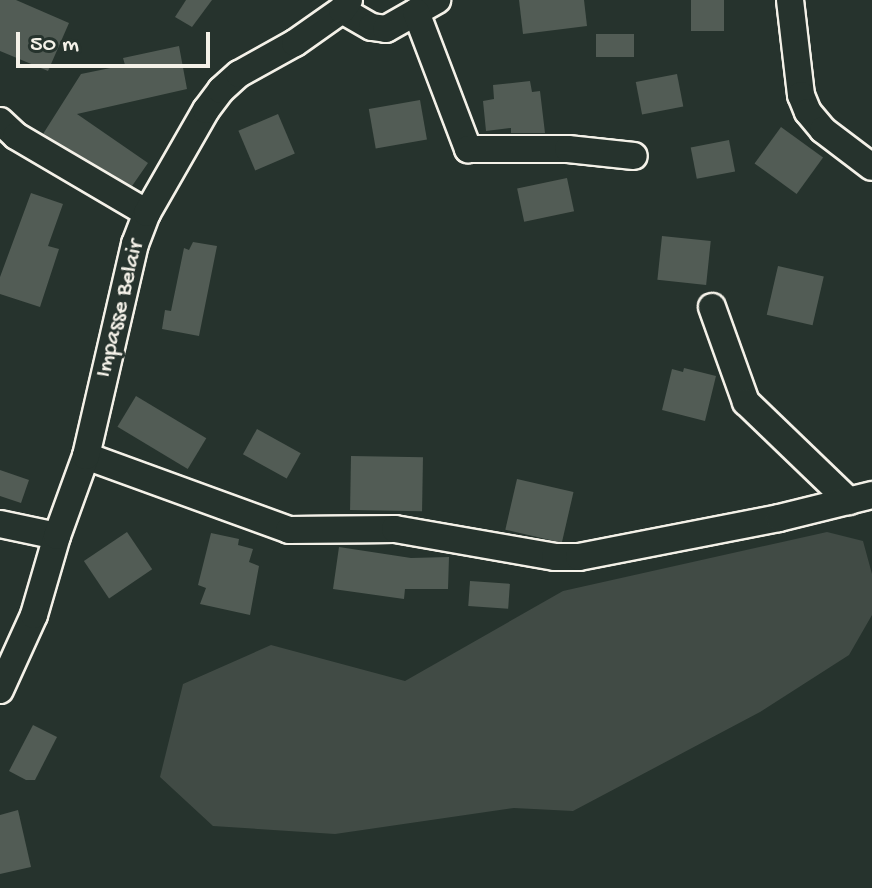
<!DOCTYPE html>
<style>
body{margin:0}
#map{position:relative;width:872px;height:888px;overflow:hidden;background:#26332d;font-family:"Gochi Hand",sans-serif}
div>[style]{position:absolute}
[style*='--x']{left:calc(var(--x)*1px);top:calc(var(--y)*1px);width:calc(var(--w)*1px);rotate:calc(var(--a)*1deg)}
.green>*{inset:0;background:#414b45}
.building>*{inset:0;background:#525c55;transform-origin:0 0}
.roads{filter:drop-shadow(2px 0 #f4f1e8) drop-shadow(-2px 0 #f4f1e8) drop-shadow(0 2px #f4f1e8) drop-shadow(0 -2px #f4f1e8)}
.minor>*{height:26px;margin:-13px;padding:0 13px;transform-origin:13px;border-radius:13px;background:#26332d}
span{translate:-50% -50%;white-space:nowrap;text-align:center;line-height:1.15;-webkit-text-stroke:6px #26332d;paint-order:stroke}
.street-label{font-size:24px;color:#f4f1e8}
.scale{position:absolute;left:16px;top:32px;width:194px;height:36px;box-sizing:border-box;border:4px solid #f4f1e8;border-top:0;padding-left:10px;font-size:24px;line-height:28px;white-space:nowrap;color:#f4f1e8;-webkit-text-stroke:6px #26332d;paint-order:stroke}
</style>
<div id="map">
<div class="green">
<div style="clip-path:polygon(827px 532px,863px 541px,872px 574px,872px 615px,849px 655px,760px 712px,573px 811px,514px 808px,335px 834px,213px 826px,160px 777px,183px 684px,271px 645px,405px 681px,563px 591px)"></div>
</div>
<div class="building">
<div style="clip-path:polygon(0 0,16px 0,69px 23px,48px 71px,0 51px)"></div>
<div style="clip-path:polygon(186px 0,212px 0,192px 27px,175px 17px)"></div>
<div style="clip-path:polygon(519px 0,584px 0,587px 26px,523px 34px)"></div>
<div style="left:691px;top:0;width:33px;height:31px"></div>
<div style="left:634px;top:34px;width:23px;height:38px;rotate:90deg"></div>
<div style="clip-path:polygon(179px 46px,187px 89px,77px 114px,148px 163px,132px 186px,43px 134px,81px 74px,125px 65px,123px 58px)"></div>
<div style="left:677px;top:74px;width:33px;height:42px;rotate:79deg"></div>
<div style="clip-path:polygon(530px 81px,532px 92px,540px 91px,545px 133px,511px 133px,511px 128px,486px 131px,483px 101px,494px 99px,493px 85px)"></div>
<div style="left:420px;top:100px;width:40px;height:52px;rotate:80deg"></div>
<div style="left:278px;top:114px;width:43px;height:43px;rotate:67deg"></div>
<div style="left:781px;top:127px;width:52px;height:45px;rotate:36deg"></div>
<div style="left:729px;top:140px;width:32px;height:39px;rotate:79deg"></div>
<div style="left:567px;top:178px;width:34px;height:51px;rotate:78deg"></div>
<div style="clip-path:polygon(31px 193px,63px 204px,48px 246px,59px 249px,40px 307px,0 294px,0 277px)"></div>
<div style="left:662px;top:236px;width:49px;height:44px;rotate:6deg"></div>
<div style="clip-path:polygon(193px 242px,217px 246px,199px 336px,162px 329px,165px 310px,171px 311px,184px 248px,189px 250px)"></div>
<div style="left:778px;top:266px;width:47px;height:50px;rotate:13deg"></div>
<div style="clip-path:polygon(684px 368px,716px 376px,705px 421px,662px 410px,672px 369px,683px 372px)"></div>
<div style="left:136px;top:396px;width:82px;height:36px;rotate:31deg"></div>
<div style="left:257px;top:429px;width:50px;height:29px;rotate:29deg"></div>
<div style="left:351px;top:456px;width:72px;height:54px;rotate:1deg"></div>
<div style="clip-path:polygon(0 470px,29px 480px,21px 503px,0 496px)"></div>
<div style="left:517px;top:479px;width:58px;height:52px;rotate:13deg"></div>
<div style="left:127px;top:532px;width:45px;height:52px;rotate:56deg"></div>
<div style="clip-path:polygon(211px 533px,239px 539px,238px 545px,253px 549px,249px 562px,259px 566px,250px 615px,200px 604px,206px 588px,198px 585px)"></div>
<div style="clip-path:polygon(339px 547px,411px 558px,449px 557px,448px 589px,405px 589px,404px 599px,333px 589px)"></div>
<div style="left:470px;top:581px;width:40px;height:25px;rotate:4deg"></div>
<div style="clip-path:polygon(33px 725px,57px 737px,35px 780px,26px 780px,9px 771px)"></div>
<div style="clip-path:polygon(18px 810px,31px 867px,0 874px,0 815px)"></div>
</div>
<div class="roads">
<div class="minor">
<div style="--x:790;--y:0;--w:96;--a:83.4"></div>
<div style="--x:801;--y:95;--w:18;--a:68"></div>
<div style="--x:808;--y:112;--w:23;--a:50"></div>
<div style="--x:823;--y:130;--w:61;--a:37.1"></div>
<div style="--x:342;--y:10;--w:34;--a:30"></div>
<div style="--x:372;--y:27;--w:14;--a:8"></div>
<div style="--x:386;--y:29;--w:59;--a:-29.6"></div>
<div style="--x:416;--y:12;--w:147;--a:69.2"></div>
<div style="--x:468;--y:149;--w:100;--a:0"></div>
<div style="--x:568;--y:149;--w:66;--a:6.1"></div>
<div style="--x:0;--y:121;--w:22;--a:43"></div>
<div style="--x:16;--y:136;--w:152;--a:30.4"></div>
<div style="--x:712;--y:307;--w:101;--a:70.3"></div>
<div style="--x:746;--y:402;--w:143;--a:43.9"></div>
<div style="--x:86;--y:456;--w:216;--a:20"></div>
<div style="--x:289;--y:530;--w:106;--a:-0.5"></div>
<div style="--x:395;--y:529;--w:162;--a:9.9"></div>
<div style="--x:555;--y:557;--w:24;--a:0"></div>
<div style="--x:579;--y:557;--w:204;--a:-11"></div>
<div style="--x:779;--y:518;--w:96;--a:-13.9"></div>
<div style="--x:0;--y:524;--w:58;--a:11.9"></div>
<div style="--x:0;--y:690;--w:82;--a:-65.6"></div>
<div style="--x:34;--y:615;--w:82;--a:-73.8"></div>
<div style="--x:57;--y:536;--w:85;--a:-70.1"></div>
<div style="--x:86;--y:456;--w:218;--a:-77"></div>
<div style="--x:135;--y:244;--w:33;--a:-69"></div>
<div style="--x:147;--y:213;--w:119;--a:-60.2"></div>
<div style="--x:206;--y:110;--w:25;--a:-53"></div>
<div style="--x:221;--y:90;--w:24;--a:-42"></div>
<div style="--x:239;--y:74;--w:64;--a:-29"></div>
<div style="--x:295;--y:43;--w:57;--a:-35.1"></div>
<div style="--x:342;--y:10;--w:12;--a:-55"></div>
</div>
</div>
<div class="street-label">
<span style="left:121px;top:309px;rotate:-76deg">Impasse Belair</span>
</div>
<div class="scale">50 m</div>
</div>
